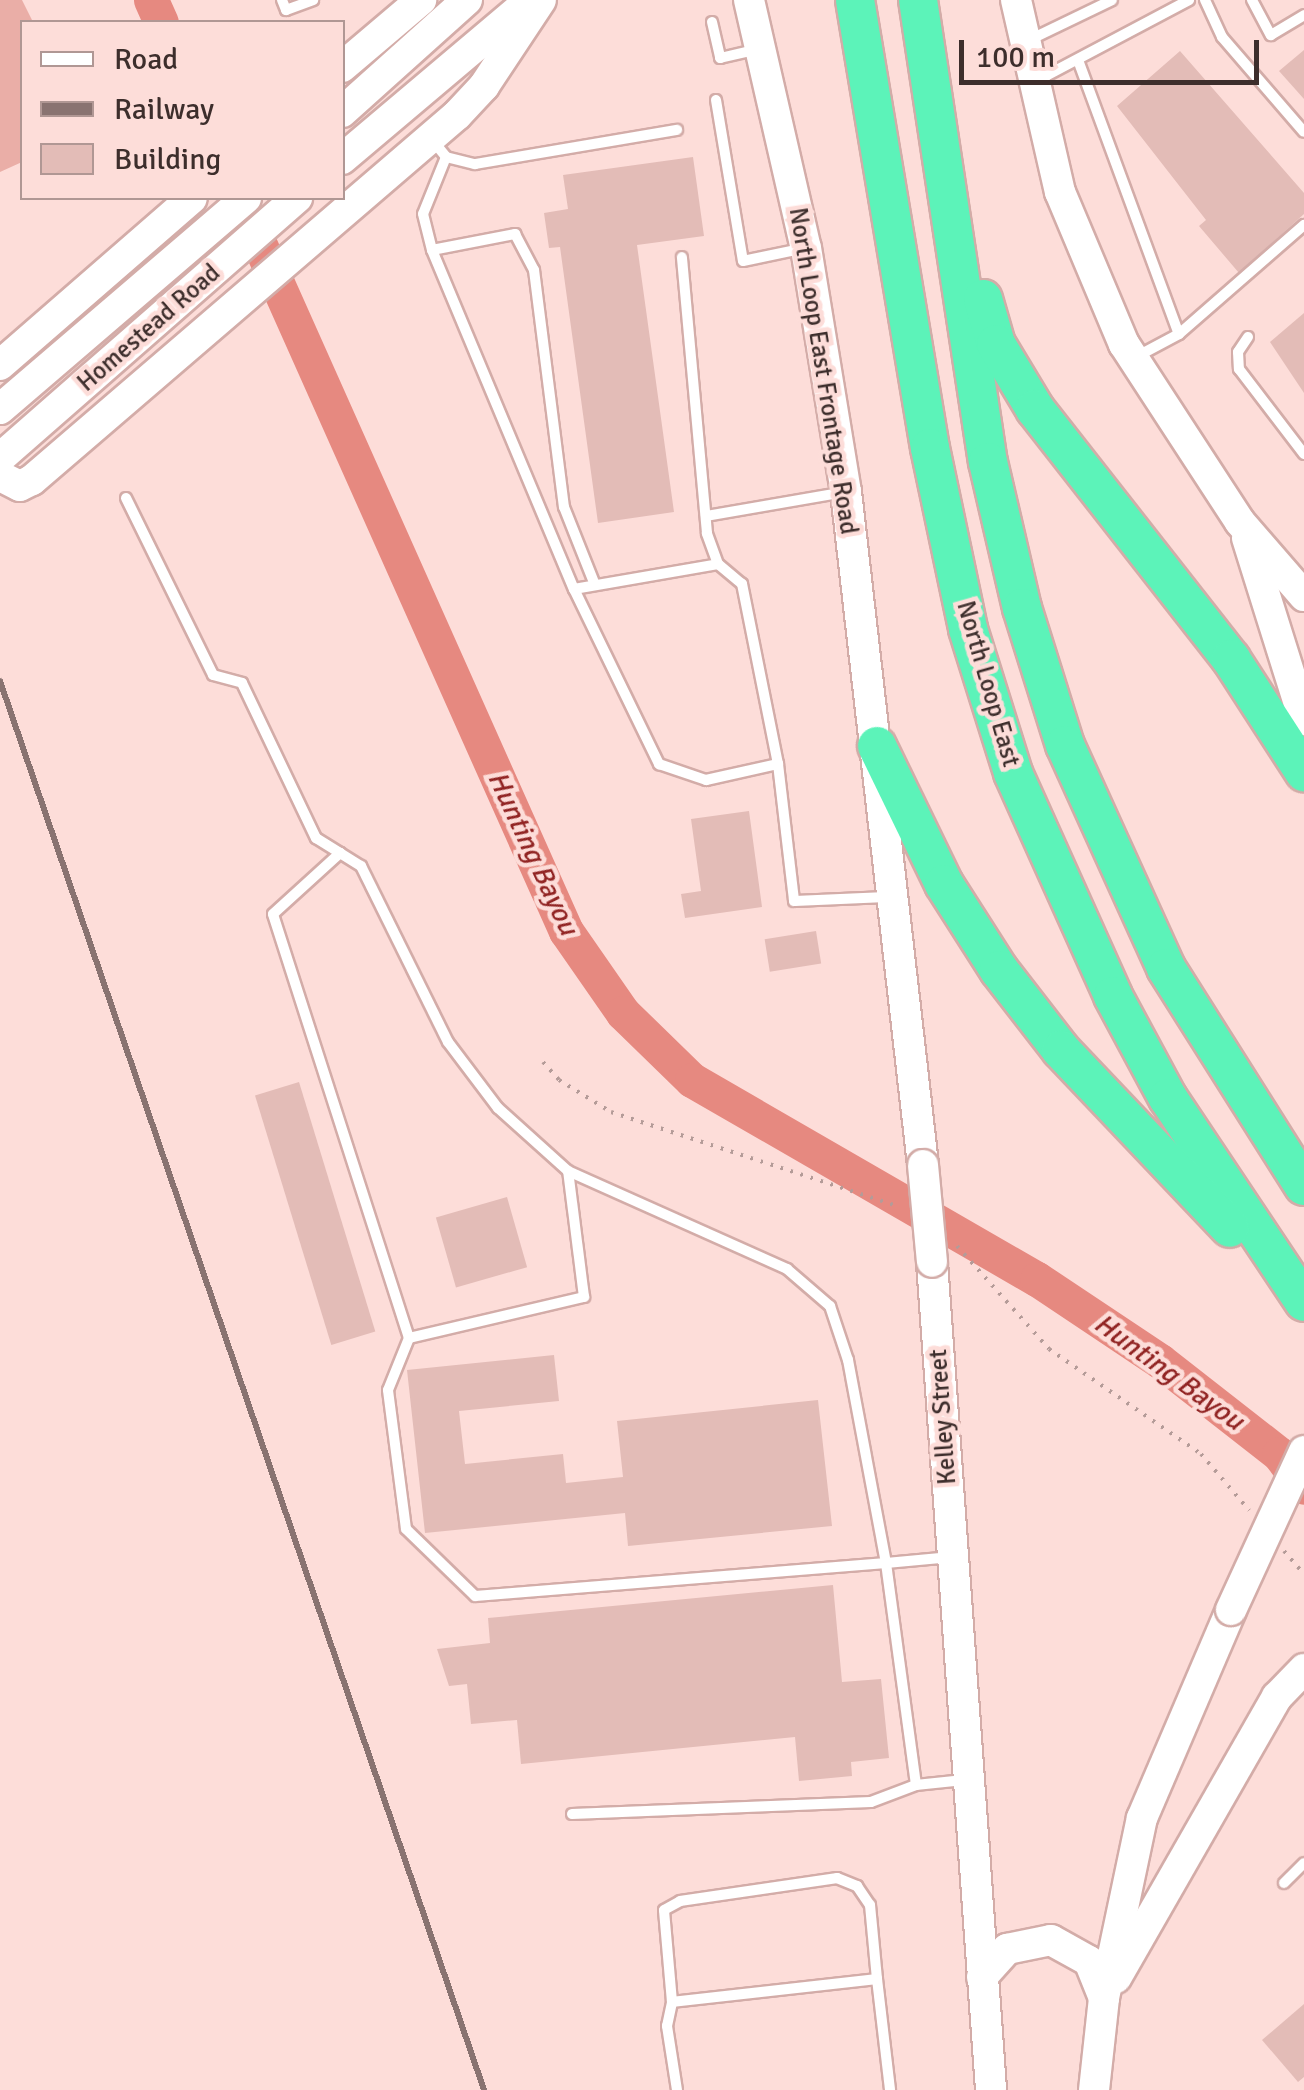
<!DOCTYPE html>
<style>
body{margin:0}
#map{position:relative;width:1304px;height:2090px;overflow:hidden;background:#fdddd9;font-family:Signika,sans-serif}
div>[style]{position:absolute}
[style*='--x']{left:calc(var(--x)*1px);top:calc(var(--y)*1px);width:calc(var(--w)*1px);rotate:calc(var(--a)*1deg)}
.green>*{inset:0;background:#eaaea7}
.river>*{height:35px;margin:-17.5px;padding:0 17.5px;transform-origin:17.5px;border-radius:17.5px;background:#e68980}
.building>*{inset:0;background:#e3bcb7;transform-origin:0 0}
.path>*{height:4px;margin-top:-2px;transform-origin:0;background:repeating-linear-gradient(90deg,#b49b98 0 2.5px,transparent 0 10.5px)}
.roads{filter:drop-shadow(2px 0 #d3aca8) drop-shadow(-2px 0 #d3aca8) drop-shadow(0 2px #d3aca8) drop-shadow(0 -2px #d3aca8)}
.service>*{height:10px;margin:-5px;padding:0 5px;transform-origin:5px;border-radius:5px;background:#fff}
.secondary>*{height:30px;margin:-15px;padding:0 15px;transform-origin:15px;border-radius:15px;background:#fff}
.motorway>*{height:38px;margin:-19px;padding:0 19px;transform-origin:19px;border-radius:19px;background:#5cf3b9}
.rail>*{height:6px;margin:-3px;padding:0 3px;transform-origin:3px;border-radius:3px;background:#897371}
.bridges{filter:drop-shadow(2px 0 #d3aca8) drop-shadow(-2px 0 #d3aca8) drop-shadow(0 2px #d3aca8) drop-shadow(0 -2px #d3aca8)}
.secondary-bridge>*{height:30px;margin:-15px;padding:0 15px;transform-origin:15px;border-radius:15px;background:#fff}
span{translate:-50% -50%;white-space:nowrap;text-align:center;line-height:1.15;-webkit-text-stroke:9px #fdddd9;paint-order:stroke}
.street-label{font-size:25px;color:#3d2e2c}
.water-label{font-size:28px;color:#912423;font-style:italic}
.legend{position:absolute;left:20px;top:20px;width:325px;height:180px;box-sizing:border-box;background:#fdddd9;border:2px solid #b09794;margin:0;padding:12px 18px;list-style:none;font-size:30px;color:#3d2e2c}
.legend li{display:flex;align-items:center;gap:20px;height:50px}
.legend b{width:50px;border:2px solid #b09794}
.scale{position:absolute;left:959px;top:40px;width:300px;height:45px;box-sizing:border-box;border:5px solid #3d2e2c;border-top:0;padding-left:12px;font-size:30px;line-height:35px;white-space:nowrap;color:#3d2e2c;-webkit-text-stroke:8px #fdddd9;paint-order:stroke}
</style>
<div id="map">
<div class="green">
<div style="clip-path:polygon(0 0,22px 0,33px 22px,22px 22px,22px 162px,0 172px)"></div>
</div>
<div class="river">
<div style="--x:151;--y:0;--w:24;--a:66"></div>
<div style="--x:239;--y:198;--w:803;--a:65.96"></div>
<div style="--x:566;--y:931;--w:100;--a:55.2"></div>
<div style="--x:623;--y:1013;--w:96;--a:44.2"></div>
<div style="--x:692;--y:1080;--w:398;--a:30"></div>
<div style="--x:1037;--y:1279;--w:148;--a:33.7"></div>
<div style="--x:1160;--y:1361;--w:151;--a:38"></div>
<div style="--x:1279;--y:1454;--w:41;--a:52.9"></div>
</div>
<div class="building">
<div style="clip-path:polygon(1304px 50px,1304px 99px,1279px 71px)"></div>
<div style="clip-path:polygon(1180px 51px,1304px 193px,1304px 214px,1239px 273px,1199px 226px,1206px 220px,1117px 106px)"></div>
<div style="clip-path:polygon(693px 157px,704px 236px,637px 245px,674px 512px,598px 523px,560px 247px,549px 248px,544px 213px,568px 209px,563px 175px)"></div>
<div style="clip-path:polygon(1304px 313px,1304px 393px,1270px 342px)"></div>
<div style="clip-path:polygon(749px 811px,762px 907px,685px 918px,681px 894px,701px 891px,691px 819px)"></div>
<div style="left:816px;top:931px;width:33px;height:52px;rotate:81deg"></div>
<div style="left:299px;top:1082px;width:261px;height:46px;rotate:73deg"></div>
<div style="left:507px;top:1197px;width:73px;height:74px;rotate:74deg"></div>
<div style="clip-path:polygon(554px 1355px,559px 1401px,459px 1411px,465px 1464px,563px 1454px,566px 1483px,623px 1477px,617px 1421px,818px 1400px,832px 1526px,628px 1546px,625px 1513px,425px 1533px,407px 1370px)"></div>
<div style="clip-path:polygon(833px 1585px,842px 1682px,881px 1679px,889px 1758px,851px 1762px,852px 1776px,799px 1781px,795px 1737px,521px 1764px,517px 1720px,471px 1724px,467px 1684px,449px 1686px,437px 1649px,490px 1643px,488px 1618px)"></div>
<div style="clip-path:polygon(1304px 2004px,1304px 2077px,1298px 2082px,1262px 2040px)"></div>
</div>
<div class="path">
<div style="--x:543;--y:1062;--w:24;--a:48"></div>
<div style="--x:559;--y:1080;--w:61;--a:31.6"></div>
<div style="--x:611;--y:1112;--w:304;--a:18.2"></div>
<div style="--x:957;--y:1246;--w:138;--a:48.2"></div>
<div style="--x:1049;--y:1349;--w:185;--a:34.6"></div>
<div style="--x:1201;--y:1454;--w:74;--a:49.4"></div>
<div style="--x:1284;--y:1551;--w:30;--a:49"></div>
</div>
<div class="roads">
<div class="service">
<div style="--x:282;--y:0;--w:11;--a:68"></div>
<div style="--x:286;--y:10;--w:29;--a:-20"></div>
<div style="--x:1205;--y:0;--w:41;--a:65.3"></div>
<div style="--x:1222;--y:37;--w:125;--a:49.2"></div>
<div style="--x:1252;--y:0;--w:40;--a:62"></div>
<div style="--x:1271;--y:35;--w:39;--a:-31"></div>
<div style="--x:712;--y:22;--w:37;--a:77"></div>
<div style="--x:720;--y:58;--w:36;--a:-13"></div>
<div style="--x:1029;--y:40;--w:92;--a:-25.7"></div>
<div style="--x:1078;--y:60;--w:292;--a:69.8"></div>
<div style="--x:1038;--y:80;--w:171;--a:-27.9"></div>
<div style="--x:716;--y:100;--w:163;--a:80.5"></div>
<div style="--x:743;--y:261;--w:63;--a:-11.8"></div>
<div style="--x:434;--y:142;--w:19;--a:51"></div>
<div style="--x:446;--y:157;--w:61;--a:112"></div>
<div style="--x:423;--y:214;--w:37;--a:76"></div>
<div style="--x:432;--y:250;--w:368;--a:67.3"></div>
<div style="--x:574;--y:589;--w:195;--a:64.1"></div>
<div style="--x:659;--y:764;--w:50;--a:18.8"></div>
<div style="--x:706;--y:780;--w:74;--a:-12.5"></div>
<div style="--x:778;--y:764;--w:184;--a:-101.3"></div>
<div style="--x:742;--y:584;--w:31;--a:-140"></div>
<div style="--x:718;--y:564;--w:33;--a:-110"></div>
<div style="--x:707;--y:533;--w:277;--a:-95.2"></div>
<div style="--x:446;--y:157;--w:30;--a:14"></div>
<div style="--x:475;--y:164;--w:205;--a:-9.6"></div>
<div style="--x:432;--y:250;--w:85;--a:-10.9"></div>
<div style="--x:515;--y:234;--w:41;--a:62.2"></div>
<div style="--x:534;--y:270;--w:239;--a:82.8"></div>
<div style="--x:564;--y:507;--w:84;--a:68.3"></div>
<div style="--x:1248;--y:337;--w:18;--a:124"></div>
<div style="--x:1238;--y:352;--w:17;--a:87"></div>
<div style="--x:1239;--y:369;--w:107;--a:52.6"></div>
<div style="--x:1134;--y:358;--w:51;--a:-28.1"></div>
<div style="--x:1179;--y:334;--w:166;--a:-41.1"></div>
<div style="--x:126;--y:498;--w:197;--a:63.8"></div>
<div style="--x:213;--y:675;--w:30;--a:15"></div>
<div style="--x:242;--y:683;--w:172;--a:64.5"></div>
<div style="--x:316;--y:838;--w:28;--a:32"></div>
<div style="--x:340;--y:853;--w:25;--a:32"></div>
<div style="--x:361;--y:866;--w:196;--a:63.7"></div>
<div style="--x:448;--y:1042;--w:83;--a:52.9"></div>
<div style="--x:498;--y:1108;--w:94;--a:42"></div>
<div style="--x:568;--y:1171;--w:240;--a:24.1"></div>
<div style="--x:787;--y:1269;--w:57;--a:40.7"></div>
<div style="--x:830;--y:1306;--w:57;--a:71.6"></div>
<div style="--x:848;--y:1360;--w:207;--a:79.4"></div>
<div style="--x:886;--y:1563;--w:412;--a:175.4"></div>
<div style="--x:475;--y:1596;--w:96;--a:-135.8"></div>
<div style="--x:406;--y:1529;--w:140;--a:-97.4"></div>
<div style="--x:388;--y:1390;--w:56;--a:-68"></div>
<div style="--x:409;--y:1338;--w:445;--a:-107.8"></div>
<div style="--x:273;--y:914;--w:91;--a:-42.3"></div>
<div style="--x:706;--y:516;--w:141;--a:-9.8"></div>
<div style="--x:574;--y:589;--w:146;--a:-9.8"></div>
<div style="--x:778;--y:764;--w:138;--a:83.3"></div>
<div style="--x:794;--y:901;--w:93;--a:-2.5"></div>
<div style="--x:409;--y:1338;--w:180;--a:-13.2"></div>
<div style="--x:584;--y:1297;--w:127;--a:-97.2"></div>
<div style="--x:951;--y:1557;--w:65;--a:174.7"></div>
<div style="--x:886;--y:1563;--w:224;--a:82.3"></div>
<div style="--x:916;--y:1785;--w:48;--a:-5.9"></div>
<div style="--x:572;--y:1814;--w:299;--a:-2.3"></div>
<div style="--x:871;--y:1802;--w:48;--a:-20.7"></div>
<div style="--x:1284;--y:1883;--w:28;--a:-45"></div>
<div style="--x:672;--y:2002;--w:92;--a:-95"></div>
<div style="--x:664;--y:1910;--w:18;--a:-29"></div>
<div style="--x:680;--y:1901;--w:159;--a:-8.3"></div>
<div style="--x:837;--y:1878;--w:22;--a:22"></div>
<div style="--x:857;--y:1886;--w:23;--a:56"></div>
<div style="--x:870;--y:1905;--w:74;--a:84.6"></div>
<div style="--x:677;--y:2090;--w:65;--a:-98.9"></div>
<div style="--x:667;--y:2026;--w:25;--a:-78"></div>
<div style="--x:672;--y:2002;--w:206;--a:-6.4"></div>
<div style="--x:877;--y:1979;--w:112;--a:83.3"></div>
</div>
<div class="secondary">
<div style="--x:749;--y:0;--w:254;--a:77.1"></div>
<div style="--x:806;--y:248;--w:247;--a:80.7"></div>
<div style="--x:846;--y:492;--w:677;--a:83.47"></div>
<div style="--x:1016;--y:0;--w:197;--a:77.1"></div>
<div style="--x:1060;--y:192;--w:165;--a:67.2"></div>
<div style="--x:1124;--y:344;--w:212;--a:56.9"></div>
<div style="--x:1240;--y:522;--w:98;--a:49.1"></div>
<div style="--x:342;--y:67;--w:104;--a:-40.3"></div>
<div style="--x:342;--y:112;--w:168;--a:-41.9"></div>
<div style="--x:342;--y:159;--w:246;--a:-40.2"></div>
<div style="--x:0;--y:365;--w:254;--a:-41"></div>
<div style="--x:0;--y:409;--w:324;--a:-40.6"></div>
<div style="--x:0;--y:458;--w:395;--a:-41.2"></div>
<div style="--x:0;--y:476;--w:22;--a:27"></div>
<div style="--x:20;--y:486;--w:13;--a:-27"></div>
<div style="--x:32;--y:480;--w:560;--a:-40.66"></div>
<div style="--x:457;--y:115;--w:40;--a:-47"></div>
<div style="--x:484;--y:86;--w:103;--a:-56.5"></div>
<div style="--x:1247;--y:538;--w:191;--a:72.6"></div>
<div style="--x:932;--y:1262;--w:830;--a:85.92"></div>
<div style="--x:982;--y:1977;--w:38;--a:-48"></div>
<div style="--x:1007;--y:1949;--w:45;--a:-11.6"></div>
<div style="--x:1051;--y:1940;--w:43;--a:28.9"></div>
<div style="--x:1089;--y:1961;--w:40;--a:68"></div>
<div style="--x:1116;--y:1978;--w:324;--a:-60.2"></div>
<div style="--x:1277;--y:1697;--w:39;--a:-46"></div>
<div style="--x:1094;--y:2090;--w:93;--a:-83.8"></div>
<div style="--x:1104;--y:1998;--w:184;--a:-78.1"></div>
<div style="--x:1142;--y:1818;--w:226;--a:-66.8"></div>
</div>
<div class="motorway">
<div style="--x:855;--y:0;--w:454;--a:80.5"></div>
<div style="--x:930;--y:448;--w:185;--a:78.1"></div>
<div style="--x:968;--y:629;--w:151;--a:72.6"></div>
<div style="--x:1013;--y:773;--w:244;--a:65.8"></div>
<div style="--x:1113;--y:996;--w:116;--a:61.7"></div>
<div style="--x:1168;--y:1098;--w:245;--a:56.3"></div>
<div style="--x:918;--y:0;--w:467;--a:81.4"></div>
<div style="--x:988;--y:462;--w:150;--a:76.9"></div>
<div style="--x:1022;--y:608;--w:144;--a:72.6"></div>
<div style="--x:1065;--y:745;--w:245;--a:65.6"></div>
<div style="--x:1166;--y:968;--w:258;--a:57.7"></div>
<div style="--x:983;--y:299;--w:47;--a:73.9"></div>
<div style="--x:996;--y:344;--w:76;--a:59"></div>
<div style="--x:1035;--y:409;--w:318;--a:51.9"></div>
<div style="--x:1231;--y:659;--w:135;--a:57.1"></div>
<div style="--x:877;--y:746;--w:153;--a:64.1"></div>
<div style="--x:944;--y:884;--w:102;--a:57.4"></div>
<div style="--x:999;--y:970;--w:101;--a:52.2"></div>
<div style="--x:1061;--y:1050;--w:245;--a:46.5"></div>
</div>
</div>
<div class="rail">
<div style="--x:0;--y:681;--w:1490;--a:71.04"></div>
</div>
<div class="bridges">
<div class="secondary-bridge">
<div style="--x:923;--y:1165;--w:97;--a:84.7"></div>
<div style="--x:1231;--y:1610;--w:175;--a:-65.3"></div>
</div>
</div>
<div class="street-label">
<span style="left:149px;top:328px;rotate:-41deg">Homestead Road</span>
<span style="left:823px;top:371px;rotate:81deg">North Loop East Frontage Road</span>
<span style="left:988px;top:684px;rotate:74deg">North Loop East</span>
<span style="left:943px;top:1417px;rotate:-94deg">Kelley Street</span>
</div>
<div class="water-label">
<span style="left:533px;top:853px;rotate:65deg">Hunting Bayou</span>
<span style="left:1169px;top:1372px;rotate:36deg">Hunting Bayou</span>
</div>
<ul class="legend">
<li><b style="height:12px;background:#fff"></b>Road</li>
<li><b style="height:12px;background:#897371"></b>Railway</li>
<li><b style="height:28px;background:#e3bcb7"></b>Building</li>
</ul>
<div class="scale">100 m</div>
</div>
